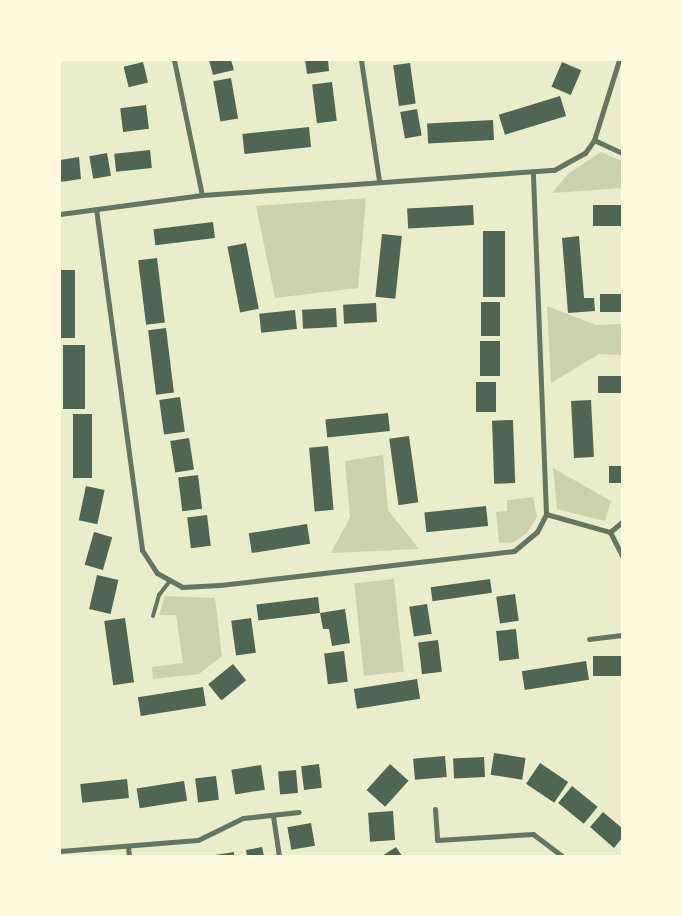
<!DOCTYPE html>
<style>
body{margin:0}
#map{position:relative;width:682px;height:916px;overflow:hidden;background:#e9edc9;font-family:"Source Sans 3",sans-serif}
div>[style]{position:absolute}
[style*='--x']{left:calc(var(--x)*1px);top:calc(var(--y)*1px);width:calc(var(--w)*1px);rotate:calc(var(--a)*1deg)}
.green>*{inset:0;background:#cad2ad;transform-origin:0 0}
.building>*{inset:0;background:#4f6655;transform-origin:0 0}
.service>*{height:4px;margin:-2px;padding:0 2px;transform-origin:2px;border-radius:2px;background:#617663}
.minor>*{height:5px;margin:-2.5px;padding:0 2.5px;transform-origin:2.5px;border-radius:2.5px;background:#617663}
span{translate:-50% -50%;white-space:nowrap;text-align:center;line-height:1.15;-webkit-text-stroke:4.5px #fefae0;paint-order:stroke}
.frame{position:absolute;inset:0;border:61px solid #fefae0;pointer-events:none}
</style>
<div id="map">
<div class="green">
<div style="clip-path:polygon(601px 152px,622px 161px,622px 188px,552px 193px,569px 173px)"></div>
<div style="clip-path:polygon(366px 198px,358px 288px,275px 298px,256px 206px)"></div>
<div style="clip-path:polygon(547px 306px,596px 325px,622px 324px,622px 355px,599px 354px,551px 383px)"></div>
<div style="clip-path:polygon(383px 455px,388px 510px,419px 549px,331px 553px,350px 517px,345px 461px)"></div>
<div style="clip-path:polygon(553px 468px,611px 501px,605px 521px,557px 509px)"></div>
<div style="clip-path:polygon(533px 497px,537px 517px,527px 533px,514px 542px,499px 543px,496px 512px,507px 511px,507px 500px)"></div>
<div style="left:394px;top:579px;width:93px;height:40px;rotate:84deg"></div>
<div style="clip-path:polygon(165px 596px,215px 598px,222px 656px,199px 674px,153px 679px,152px 667px,183px 663px,176px 615px,159px 615px)"></div>
</div>
<div class="building">
<div style="clip-path:polygon(209px 60px,231px 60px,234px 70px,213px 75px)"></div>
<div style="clip-path:polygon(305px 60px,328px 60px,329px 71px,307px 74px)"></div>
<div style="left:143px;top:62px;width:21px;height:20px;rotate:76deg"></div>
<div style="left:562px;top:62px;width:21px;height:27px;rotate:23deg"></div>
<div style="left:410px;top:63px;width:41px;height:17px;rotate:82deg"></div>
<div style="left:231px;top:78px;width:41px;height:18px;rotate:80deg"></div>
<div style="left:332px;top:82px;width:39px;height:20px;rotate:83deg"></div>
<div style="left:560px;top:96px;width:21px;height:64px;rotate:73deg"></div>
<div style="left:146px;top:105px;width:24px;height:26px;rotate:83deg"></div>
<div style="left:417px;top:109px;width:27px;height:17px;rotate:80deg"></div>
<div style="left:493px;top:120px;width:20px;height:66px;rotate:87deg"></div>
<div style="left:309px;top:127px;width:20px;height:67px;rotate:84deg"></div>
<div style="left:150px;top:150px;width:18px;height:36px;rotate:84deg"></div>
<div style="left:107px;top:153px;width:23px;height:18px;rotate:80deg"></div>
<div style="clip-path:polygon(79px 157px,81px 179px,60px 182px,60px 160px)"></div>
<div style="left:473px;top:205px;width:20px;height:66px;rotate:87deg"></div>
<div style="left:622px;top:205px;width:21px;height:29px;rotate:90deg"></div>
<div style="left:213px;top:222px;width:16px;height:60px;rotate:83deg"></div>
<div style="left:483px;top:231px;width:22px;height:66px"></div>
<div style="left:382px;top:234px;width:20px;height:63px;rotate:6deg"></div>
<div style="clip-path:polygon(579px 236px,584px 298px,594px 298px,595px 311px,568px 313px,562px 238px)"></div>
<div style="left:246px;top:243px;width:67px;height:19px;rotate:79deg"></div>
<div style="left:157px;top:258px;width:65px;height:19px;rotate:83deg"></div>
<div style="left:60px;top:270px;width:15px;height:68px"></div>
<div style="left:622px;top:294px;width:18px;height:22px;rotate:90deg"></div>
<div style="left:481px;top:302px;width:19px;height:34px"></div>
<div style="left:376px;top:303px;width:19px;height:33px;rotate:87deg"></div>
<div style="left:336px;top:308px;width:19px;height:34px;rotate:87deg"></div>
<div style="left:295px;top:310px;width:19px;height:36px;rotate:84deg"></div>
<div style="left:166px;top:328px;width:65px;height:18px;rotate:83deg"></div>
<div style="left:480px;top:341px;width:20px;height:35px"></div>
<div style="left:63px;top:345px;width:22px;height:64px"></div>
<div style="left:598px;top:376px;width:24px;height:17px"></div>
<div style="left:476px;top:382px;width:20px;height:30px"></div>
<div style="left:180px;top:397px;width:35px;height:21px;rotate:82deg"></div>
<div style="left:591px;top:400px;width:57px;height:20px;rotate:87deg"></div>
<div style="left:388px;top:413px;width:18px;height:63px;rotate:84deg"></div>
<div style="left:73px;top:414px;width:19px;height:64px"></div>
<div style="left:513px;top:420px;width:63px;height:21px;rotate:88deg"></div>
<div style="left:409px;top:436px;width:67px;height:20px;rotate:82deg"></div>
<div style="left:189px;top:438px;width:32px;height:19px;rotate:81deg"></div>
<div style="left:328px;top:446px;width:64px;height:19px;rotate:85deg"></div>
<div style="left:609px;top:466px;width:13px;height:17px"></div>
<div style="left:198px;top:475px;width:34px;height:20px;rotate:83deg"></div>
<div style="left:86px;top:486px;width:19px;height:35px;rotate:12deg"></div>
<div style="left:486px;top:506px;width:20px;height:62px;rotate:84deg"></div>
<div style="left:207px;top:515px;width:31px;height:20px;rotate:83deg"></div>
<div style="left:307px;top:524px;width:20px;height:59px;rotate:81deg"></div>
<div style="left:94px;top:532px;width:19px;height:34px;rotate:16deg"></div>
<div style="left:97px;top:575px;width:22px;height:35px;rotate:13deg"></div>
<div style="left:490px;top:579px;width:14px;height:60px;rotate:82deg"></div>
<div style="left:515px;top:594px;width:27px;height:19px;rotate:82deg"></div>
<div style="left:318px;top:597px;width:16px;height:62px;rotate:83deg"></div>
<div style="left:427px;top:604px;width:30px;height:18px;rotate:81deg"></div>
<div style="clip-path:polygon(345px 609px,350px 643px,332px 646px,329px 629px,323px 629px,320px 613px)"></div>
<div style="left:125px;top:618px;width:65px;height:21px;rotate:82deg"></div>
<div style="left:251px;top:618px;width:35px;height:20px;rotate:82deg"></div>
<div style="left:516px;top:629px;width:30px;height:20px;rotate:84deg"></div>
<div style="left:438px;top:640px;width:32px;height:20px;rotate:83deg"></div>
<div style="left:344px;top:651px;width:31px;height:20px;rotate:83deg"></div>
<div style="left:622px;top:656px;width:20px;height:29px;rotate:90deg"></div>
<div style="left:586px;top:661px;width:19px;height:65px;rotate:81deg"></div>
<div style="left:233px;top:664px;width:21px;height:32px;rotate:51deg"></div>
<div style="left:417px;top:679px;width:20px;height:64px;rotate:81deg"></div>
<div style="left:203px;top:687px;width:19px;height:66px;rotate:81deg"></div>
<div style="left:494px;top:753px;width:32px;height:22px;rotate:9deg"></div>
<div style="left:445px;top:756px;width:21px;height:32px;rotate:85deg"></div>
<div style="left:484px;top:757px;width:20px;height:31px;rotate:87deg"></div>
<div style="left:540px;top:763px;width:34px;height:25px;rotate:34deg"></div>
<div style="left:319px;top:764px;width:24px;height:18px;rotate:83deg"></div>
<div style="left:390px;top:764px;width:25px;height:35px;rotate:42deg"></div>
<div style="left:261px;top:765px;width:25px;height:30px;rotate:81deg"></div>
<div style="left:296px;top:770px;width:23px;height:18px;rotate:85deg"></div>
<div style="left:216px;top:776px;width:24px;height:21px;rotate:83deg"></div>
<div style="left:127px;top:779px;width:19px;height:47px;rotate:84deg"></div>
<div style="left:184px;top:781px;width:20px;height:48px;rotate:81deg"></div>
<div style="left:572px;top:786px;width:33px;height:22px;rotate:39deg"></div>
<div style="left:393px;top:811px;width:29px;height:25px;rotate:86deg"></div>
<div style="clip-path:polygon(603px 812px,622px 828px,622px 838px,614px 848px,590px 827px)"></div>
<div style="left:311px;top:823px;width:23px;height:24px;rotate:80deg"></div>
<div style="clip-path:polygon(262px 847px,264px 856px,247px 856px,246px 850px)"></div>
<div style="clip-path:polygon(396px 847px,402px 856px,382px 856px)"></div>
<div style="clip-path:polygon(234px 852px,234px 856px,215px 856px,215px 855px)"></div>
</div>
<div class="service">
<div style="--x:153;--y:616;--w:22;--a:-74"></div>
<div style="--x:159;--y:595;--w:18;--a:-52"></div>
</div>
<div class="minor">
<div style="--x:174;--y:60;--w:138;--a:78.3"></div>
<div style="--x:361;--y:60;--w:122;--a:81.5"></div>
<div style="--x:594;--y:140;--w:31;--a:25"></div>
<div style="--x:96;--y:209;--w:344;--a:82.3"></div>
<div style="--x:142;--y:550;--w:27;--a:57"></div>
<div style="--x:157;--y:573;--w:29;--a:29"></div>
<div style="--x:182;--y:587;--w:38;--a:-3"></div>
<div style="--x:220;--y:585;--w:296;--a:-6.6"></div>
<div style="--x:514;--y:551;--w:30;--a:-40"></div>
<div style="--x:537;--y:532;--w:20;--a:-63"></div>
<div style="--x:546;--y:514;--w:340;--a:-92.2"></div>
<div style="--x:60;--y:214;--w:143;--a:-7.6"></div>
<div style="--x:202;--y:195;--w:353;--a:-4.1"></div>
<div style="--x:554;--y:170;--w:35;--a:-29"></div>
<div style="--x:585;--y:153;--w:16;--a:-55"></div>
<div style="--x:594;--y:140;--w:84;--a:-72.6"></div>
<div style="--x:546;--y:514;--w:66;--a:15.7"></div>
<div style="--x:610;--y:532;--w:27;--a:63"></div>
<div style="--x:610;--y:532;--w:16;--a:-40"></div>
<div style="--x:589;--y:639;--w:33;--a:-7"></div>
<div style="--x:435;--y:809;--w:31;--a:86"></div>
<div style="--x:437;--y:840;--w:96;--a:-3.6"></div>
<div style="--x:533;--y:834;--w:36;--a:37"></div>
<div style="--x:273;--y:816;--w:40;--a:81.5"></div>
<div style="--x:128;--y:847;--w:9;--a:84"></div>
<div style="--x:60;--y:851;--w:138;--a:-4.6"></div>
<div style="--x:198;--y:840;--w:50;--a:-26.1"></div>
<div style="--x:243;--y:818;--w:56;--a:-6.1"></div>
</div>
<div class="frame"></div>
</div>
